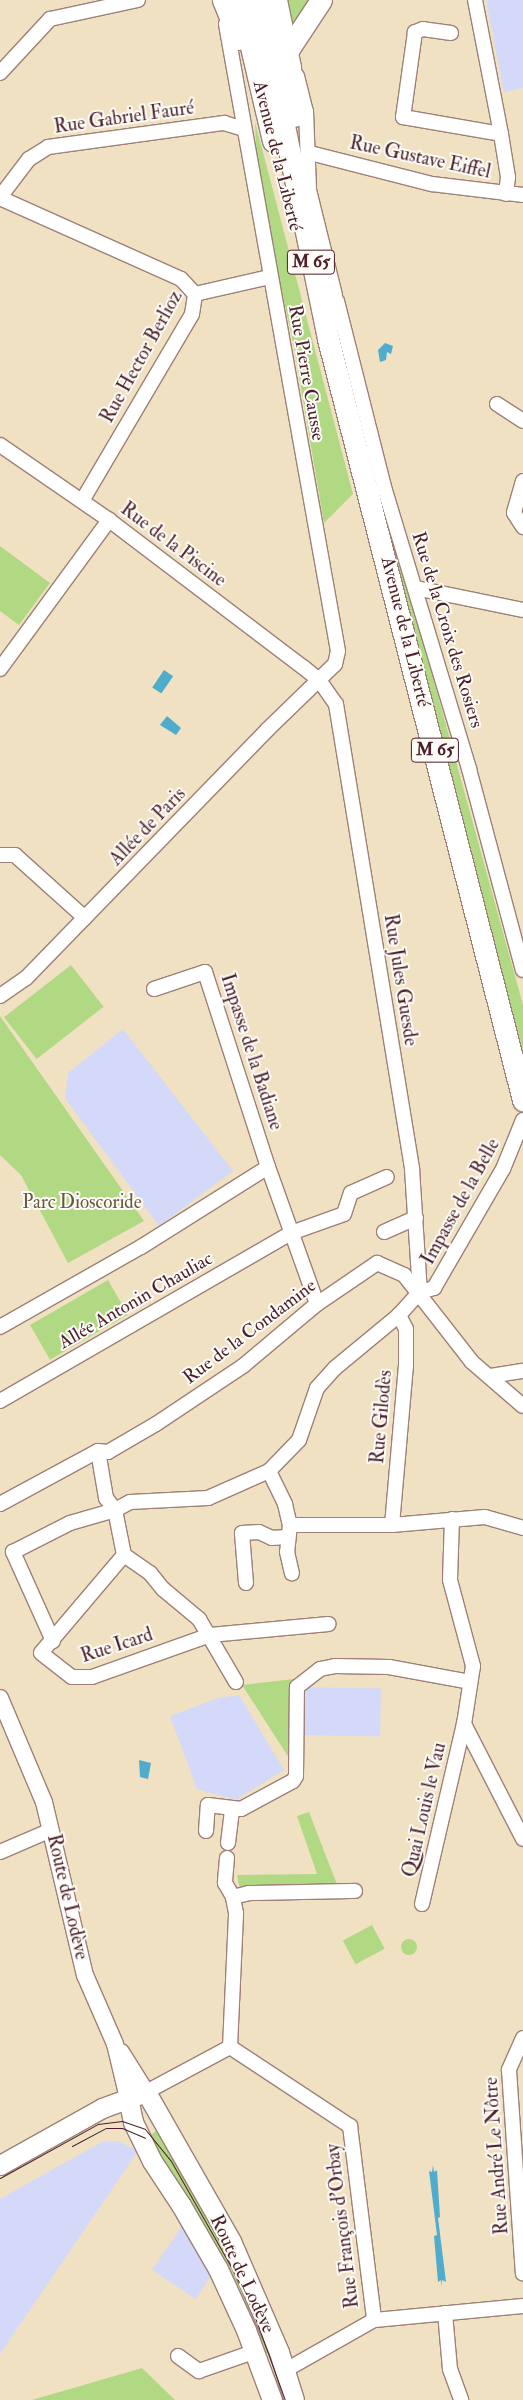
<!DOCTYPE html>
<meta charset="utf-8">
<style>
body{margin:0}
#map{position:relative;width:523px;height:2400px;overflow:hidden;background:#f1e1c3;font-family:"IM FELL Double Pica",serif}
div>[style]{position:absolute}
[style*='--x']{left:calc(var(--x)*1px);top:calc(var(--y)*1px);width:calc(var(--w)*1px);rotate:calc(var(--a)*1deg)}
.built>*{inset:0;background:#d4d8f9;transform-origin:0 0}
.green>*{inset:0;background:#b1d983;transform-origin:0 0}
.round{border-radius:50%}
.water>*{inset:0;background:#4faccd;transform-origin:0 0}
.roads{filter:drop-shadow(1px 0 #9e8077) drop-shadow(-1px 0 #9e8077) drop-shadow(0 1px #9e8077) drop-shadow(0 -1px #9e8077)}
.minor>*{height:14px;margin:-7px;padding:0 7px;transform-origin:7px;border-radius:7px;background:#fff}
.tertiary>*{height:16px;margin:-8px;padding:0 8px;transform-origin:8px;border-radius:8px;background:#fff}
.secondary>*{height:19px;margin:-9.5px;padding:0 9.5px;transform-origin:9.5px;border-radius:9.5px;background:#fff}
.primary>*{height:21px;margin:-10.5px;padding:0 10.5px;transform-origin:10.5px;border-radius:10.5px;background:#fff}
.tram>*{height:1px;margin:-0.5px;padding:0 0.5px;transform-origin:0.5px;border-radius:0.5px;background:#4a1f2b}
span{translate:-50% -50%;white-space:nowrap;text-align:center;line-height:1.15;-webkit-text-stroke:4px #fdfcf7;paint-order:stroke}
.shield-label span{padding:1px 4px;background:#fdfcf7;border:1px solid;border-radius:4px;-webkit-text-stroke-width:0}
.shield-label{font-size:18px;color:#4a1f2b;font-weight:700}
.street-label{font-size:19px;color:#4a1f2b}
.park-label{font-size:19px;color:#695745}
</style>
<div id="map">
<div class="built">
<div style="clip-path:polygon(486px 0,523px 0,523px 88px,504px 92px)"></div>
<div style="clip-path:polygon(123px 1029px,233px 1171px,159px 1226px,65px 1098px,68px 1073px)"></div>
<div style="left:301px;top:1687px;width:80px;height:48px;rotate:1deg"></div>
<div style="clip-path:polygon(239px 1695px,284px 1770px,236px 1800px,197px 1789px,170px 1716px,218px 1698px)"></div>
<div style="clip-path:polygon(118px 2141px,138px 2151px,0 2354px,0 2199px,102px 2142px)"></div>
<div style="clip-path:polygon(183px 2225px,212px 2274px,196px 2299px,152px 2270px)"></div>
</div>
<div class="green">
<div style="clip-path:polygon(287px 0,310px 0,293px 22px)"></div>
<div style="clip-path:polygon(255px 122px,353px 494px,324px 523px,294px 347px,257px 178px)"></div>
<div style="clip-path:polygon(305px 212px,523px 1005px,523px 1052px,423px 673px)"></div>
<div style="clip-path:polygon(0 546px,50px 583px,19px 625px,0 611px)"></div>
<div style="left:71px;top:965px;width:53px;height:85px;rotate:52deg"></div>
<div style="clip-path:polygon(0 1016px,144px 1221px,68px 1263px,21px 1175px,0 1155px)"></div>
<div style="left:108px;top:1280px;width:40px;height:90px;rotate:60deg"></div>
<div style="clip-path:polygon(294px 1679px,291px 1761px,242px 1685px)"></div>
<div style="clip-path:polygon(309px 1812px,338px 1887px,240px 1890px,237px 1875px,317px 1874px,297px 1816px)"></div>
<div style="left:372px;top:1925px;width:27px;height:33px;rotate:62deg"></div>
<div class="round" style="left:401px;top:1939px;width:16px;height:16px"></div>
<div style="clip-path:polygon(160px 2127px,218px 2235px,274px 2351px,259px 2356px,154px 2157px,150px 2136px)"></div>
<div style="clip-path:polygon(142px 2368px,175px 2400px,32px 2400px)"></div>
</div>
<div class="water">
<div style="clip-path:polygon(385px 343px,393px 346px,391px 354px,387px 352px,386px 360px,380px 362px,378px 350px)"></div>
<div style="left:164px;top:670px;width:11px;height:21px;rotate:34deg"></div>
<div style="clip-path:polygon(167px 716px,181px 728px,176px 735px,160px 725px)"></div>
<div style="clip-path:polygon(139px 1760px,151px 1763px,148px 1779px,140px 1777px)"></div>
<div style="clip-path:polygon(433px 2165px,434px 2172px,437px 2170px,440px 2217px,438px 2218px,446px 2282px,442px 2280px,442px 2287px,441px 2280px,438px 2282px,434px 2236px,437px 2235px,429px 2171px,432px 2172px)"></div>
</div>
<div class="roads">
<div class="minor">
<div style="--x:475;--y:0;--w:136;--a:79"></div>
<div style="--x:501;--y:134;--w:44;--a:80.8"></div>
<div style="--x:508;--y:177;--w:17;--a:97"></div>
<div style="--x:451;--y:33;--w:28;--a:-172"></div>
<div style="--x:423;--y:29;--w:9;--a:159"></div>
<div style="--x:415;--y:32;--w:86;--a:98"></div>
<div style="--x:403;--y:117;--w:99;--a:9.8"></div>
<div style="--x:0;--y:73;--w:74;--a:-47.2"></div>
<div style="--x:50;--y:19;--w:90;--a:-12.2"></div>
<div style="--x:297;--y:76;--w:36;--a:76"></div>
<div style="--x:306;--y:111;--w:79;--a:87.8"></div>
<div style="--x:309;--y:190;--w:108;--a:76.1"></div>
<div style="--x:310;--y:153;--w:126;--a:14.3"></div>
<div style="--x:432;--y:184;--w:92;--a:6.9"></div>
<div style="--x:0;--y:197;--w:48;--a:-52.7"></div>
<div style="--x:29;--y:159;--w:22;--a:-32"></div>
<div style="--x:48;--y:147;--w:178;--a:-7.8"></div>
<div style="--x:224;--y:123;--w:21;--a:17"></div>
<div style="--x:0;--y:198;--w:198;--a:24.1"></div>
<div style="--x:181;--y:279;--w:21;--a:47"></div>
<div style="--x:195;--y:294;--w:77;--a:-12.8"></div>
<div style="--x:337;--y:301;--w:192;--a:75.8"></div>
<div style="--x:384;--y:487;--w:295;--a:73.2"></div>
<div style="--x:469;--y:769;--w:208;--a:75"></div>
<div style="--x:497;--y:404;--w:31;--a:33"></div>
<div style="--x:0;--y:445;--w:132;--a:34.5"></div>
<div style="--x:109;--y:520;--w:243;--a:37.2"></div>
<div style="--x:303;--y:667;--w:21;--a:39"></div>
<div style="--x:319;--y:680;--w:29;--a:55"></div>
<div style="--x:336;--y:704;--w:471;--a:80.7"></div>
<div style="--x:412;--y:1169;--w:123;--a:86.3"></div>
<div style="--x:523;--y:481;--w:33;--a:106"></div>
<div style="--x:514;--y:513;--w:17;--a:57"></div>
<div style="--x:82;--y:501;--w:217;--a:-59.5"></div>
<div style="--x:192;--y:314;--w:20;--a:-81"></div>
<div style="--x:416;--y:588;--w:109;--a:11.6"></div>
<div style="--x:0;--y:669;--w:185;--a:-53.8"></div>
<div style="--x:0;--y:855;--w:15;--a:0"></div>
<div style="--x:15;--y:855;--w:94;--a:42"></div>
<div style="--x:154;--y:989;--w:54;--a:-18.4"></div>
<div style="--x:205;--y:972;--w:205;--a:72.1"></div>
<div style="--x:268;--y:1167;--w:145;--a:70.3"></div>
<div style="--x:0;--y:996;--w:32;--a:-35"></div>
<div style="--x:26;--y:978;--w:346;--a:-45.8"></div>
<div style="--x:267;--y:730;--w:95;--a:-44.1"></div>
<div style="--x:335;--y:664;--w:13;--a:-77"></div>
<div style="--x:338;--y:651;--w:637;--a:-100.13"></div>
<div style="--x:384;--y:1232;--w:35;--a:-24"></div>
<div style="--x:0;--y:1327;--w:162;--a:-29.6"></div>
<div style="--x:141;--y:1247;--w:150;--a:-32.2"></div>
<div style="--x:490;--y:1376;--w:33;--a:-9"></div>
<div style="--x:0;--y:1401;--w:336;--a:-30"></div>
<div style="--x:291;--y:1233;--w:56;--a:-19.7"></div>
<div style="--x:344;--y:1214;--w:22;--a:-72"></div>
<div style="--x:351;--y:1193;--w:39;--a:-24"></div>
<div style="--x:98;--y:1451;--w:48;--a:80.3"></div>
<div style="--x:106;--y:1498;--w:15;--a:53"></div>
<div style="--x:115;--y:1510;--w:46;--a:78.7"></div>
<div style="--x:269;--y:1471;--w:37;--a:64"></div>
<div style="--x:285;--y:1504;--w:22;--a:77"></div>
<div style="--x:290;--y:1525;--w:27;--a:96"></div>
<div style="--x:287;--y:1552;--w:22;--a:77"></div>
<div style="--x:0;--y:1504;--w:111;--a:-28.4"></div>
<div style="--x:98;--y:1451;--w:10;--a:6"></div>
<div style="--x:108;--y:1452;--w:56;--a:-30.3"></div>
<div style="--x:156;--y:1424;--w:105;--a:-33.7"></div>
<div style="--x:243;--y:1366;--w:97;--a:-40"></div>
<div style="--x:317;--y:1304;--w:73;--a:-34.3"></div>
<div style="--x:377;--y:1263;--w:30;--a:24"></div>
<div style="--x:404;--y:1275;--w:110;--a:52"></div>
<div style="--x:472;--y:1362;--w:67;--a:40.8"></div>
<div style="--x:452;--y:1519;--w:61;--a:91.9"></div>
<div style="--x:450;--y:1580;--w:89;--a:75"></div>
<div style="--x:473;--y:1666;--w:59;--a:98.8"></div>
<div style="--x:464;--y:1724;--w:129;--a:62.8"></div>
<div style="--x:290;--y:1525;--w:102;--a:0"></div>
<div style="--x:392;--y:1525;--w:93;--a:-4.9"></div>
<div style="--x:485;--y:1517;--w:40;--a:16"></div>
<div style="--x:392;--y:1525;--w:160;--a:-85"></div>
<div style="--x:406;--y:1366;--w:37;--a:-90"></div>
<div style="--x:406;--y:1329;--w:16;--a:-117"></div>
<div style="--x:124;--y:1555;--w:128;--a:130.3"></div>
<div style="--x:41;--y:1653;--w:39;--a:38"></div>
<div style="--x:72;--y:1677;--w:20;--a:0"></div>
<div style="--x:92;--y:1677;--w:125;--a:-19.6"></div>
<div style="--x:210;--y:1635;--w:119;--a:-5.3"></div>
<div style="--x:124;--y:1555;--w:32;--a:35"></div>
<div style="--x:150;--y:1573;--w:21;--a:51"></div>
<div style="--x:163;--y:1589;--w:47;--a:39.8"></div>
<div style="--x:199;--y:1619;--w:73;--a:59.6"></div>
<div style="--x:246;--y:1583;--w:50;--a:-94.6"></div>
<div style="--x:242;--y:1533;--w:17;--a:-3"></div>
<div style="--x:259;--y:1532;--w:14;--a:25"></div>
<div style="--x:272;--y:1538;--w:15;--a:-4"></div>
<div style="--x:53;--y:1641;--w:98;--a:-114.2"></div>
<div style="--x:13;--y:1552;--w:64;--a:-27"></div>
<div style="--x:70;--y:1523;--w:47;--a:-16.1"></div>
<div style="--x:115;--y:1510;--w:17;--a:-28"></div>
<div style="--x:130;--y:1502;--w:78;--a:-2.9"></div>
<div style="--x:208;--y:1498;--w:67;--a:-23.9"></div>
<div style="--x:269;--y:1471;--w:43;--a:-45.9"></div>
<div style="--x:299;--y:1440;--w:55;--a:-70.9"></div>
<div style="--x:317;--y:1388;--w:27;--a:-48"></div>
<div style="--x:335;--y:1368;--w:83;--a:-39.6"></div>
<div style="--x:399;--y:1315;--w:31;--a:-48"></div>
<div style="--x:420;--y:1292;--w:15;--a:-16"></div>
<div style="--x:434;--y:1288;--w:138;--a:-59.9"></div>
<div style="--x:503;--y:1169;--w:53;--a:-67.8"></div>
<div style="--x:206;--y:1831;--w:26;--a:-86"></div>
<div style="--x:208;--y:1805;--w:33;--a:7"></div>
<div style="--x:241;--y:1809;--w:59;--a:-28.3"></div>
<div style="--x:293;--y:1781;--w:6;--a:-59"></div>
<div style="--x:296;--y:1776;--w:89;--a:-89.4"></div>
<div style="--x:297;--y:1687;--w:29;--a:-38"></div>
<div style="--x:320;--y:1669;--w:15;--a:-11"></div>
<div style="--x:335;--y:1666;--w:54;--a:1.1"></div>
<div style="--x:389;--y:1667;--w:82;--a:10.5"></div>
<div style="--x:228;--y:1843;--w:34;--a:-83"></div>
<div style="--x:0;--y:1852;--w:56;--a:-23.3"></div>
<div style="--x:227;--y:1858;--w:25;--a:95"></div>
<div style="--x:225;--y:1883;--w:16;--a:60"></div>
<div style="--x:422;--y:1904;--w:185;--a:-76.9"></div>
<div style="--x:523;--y:2038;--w:35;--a:114"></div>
<div style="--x:509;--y:2070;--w:204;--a:86.1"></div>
<div style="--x:230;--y:2047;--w:144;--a:33.4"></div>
<div style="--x:350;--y:2126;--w:195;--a:82.9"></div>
<div style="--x:230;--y:2047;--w:134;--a:-87.4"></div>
<div style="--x:236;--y:1913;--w:16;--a:-101"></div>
<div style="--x:233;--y:1897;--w:16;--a:-14"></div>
<div style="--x:249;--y:1893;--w:106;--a:-1.1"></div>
<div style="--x:146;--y:2092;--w:95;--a:-28.2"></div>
<div style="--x:445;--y:2313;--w:56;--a:84.9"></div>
<div style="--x:450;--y:2369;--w:33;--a:70"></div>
<div style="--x:178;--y:2356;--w:26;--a:36"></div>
<div style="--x:199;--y:2371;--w:57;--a:-19.4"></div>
<div style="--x:284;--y:2371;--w:103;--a:-29.5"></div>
<div style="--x:374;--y:2320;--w:150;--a:-5.4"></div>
</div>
<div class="tertiary">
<div style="--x:0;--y:1698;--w:113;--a:67.1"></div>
<div style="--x:44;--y:1802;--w:178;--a:76.7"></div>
<div style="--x:85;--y:1975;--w:75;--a:66.5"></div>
<div style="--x:115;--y:2044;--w:56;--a:76.5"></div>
<div style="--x:121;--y:2052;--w:47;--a:58"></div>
</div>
<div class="secondary">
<div style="--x:128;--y:2098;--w:25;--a:78"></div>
<div style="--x:133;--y:2122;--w:43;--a:64"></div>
<div style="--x:152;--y:2161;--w:53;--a:56.6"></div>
<div style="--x:181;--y:2205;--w:74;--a:60"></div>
<div style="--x:218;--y:2269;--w:67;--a:65.3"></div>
<div style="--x:246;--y:2330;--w:75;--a:69.6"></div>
<div style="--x:0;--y:2165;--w:117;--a:-29.2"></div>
<div style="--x:102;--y:2108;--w:47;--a:-20"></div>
<div style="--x:146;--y:2092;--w:172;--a:60.3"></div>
<div style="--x:231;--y:2241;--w:121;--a:66.6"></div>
<div style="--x:279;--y:2352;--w:50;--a:72.6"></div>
</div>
<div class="primary">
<div style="--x:223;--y:0;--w:42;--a:67.7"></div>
<div style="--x:240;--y:0;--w:145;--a:76.8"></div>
<div style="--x:258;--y:0;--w:346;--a:78.3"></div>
<div style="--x:328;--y:339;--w:786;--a:75.63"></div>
<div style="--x:276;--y:0;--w:68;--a:78.2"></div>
<div style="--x:290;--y:67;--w:49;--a:85.3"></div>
<div style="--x:288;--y:50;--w:60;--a:-56.6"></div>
</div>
</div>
<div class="tram">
<div style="--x:72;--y:2146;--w:38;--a:-28"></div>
<div style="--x:106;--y:2128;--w:16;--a:0"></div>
<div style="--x:122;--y:2128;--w:25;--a:23"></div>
<div style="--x:0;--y:2178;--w:112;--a:-28.9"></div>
<div style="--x:98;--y:2124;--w:24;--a:-7"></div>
<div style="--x:122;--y:2121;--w:24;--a:19"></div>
<div style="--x:145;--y:2129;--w:41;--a:50.9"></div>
<div style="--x:171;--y:2161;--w:125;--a:60.4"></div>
<div style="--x:233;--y:2270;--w:43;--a:64"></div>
<div style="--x:252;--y:2309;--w:97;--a:70.1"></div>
</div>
<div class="shield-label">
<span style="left:311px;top:262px">M 65</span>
<span style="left:435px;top:750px">M 65</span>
</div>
<div class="street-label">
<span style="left:124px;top:118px;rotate:-8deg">Rue Gabriel Fauré</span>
<span style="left:277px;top:156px;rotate:76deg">Avenue de la Liberté</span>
<span style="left:420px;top:158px;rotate:12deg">Rue Gustave Eiffel</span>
<span style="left:142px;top:357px;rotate:-61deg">Rue Hector Berlioz</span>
<span style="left:306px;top:373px;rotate:80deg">Rue Pierre Causse</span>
<span style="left:173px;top:545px;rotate:37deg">Rue de la Piscine</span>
<span style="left:447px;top:630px;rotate:73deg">Rue de la Croix des Rosiers</span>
<span style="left:405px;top:632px;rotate:76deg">Avenue de la Liberté</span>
<span style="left:148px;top:827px;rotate:-46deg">Allée de Paris</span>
<span style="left:400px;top:980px;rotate:81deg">Rue Jules Guesde</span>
<span style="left:251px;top:1052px;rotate:72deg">Impasse de la Badiane</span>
<span style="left:461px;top:1202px;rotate:-61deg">Impasse de la Belle</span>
<span style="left:136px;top:1301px;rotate:-30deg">Allée Antonin Chauliac</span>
<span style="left:250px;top:1332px;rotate:-37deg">Rue de la Condamine</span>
<span style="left:382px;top:1417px;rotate:-85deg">Rue Gilodès</span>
<span style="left:117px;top:1646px;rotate:-18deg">Rue Icard</span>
<span style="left:425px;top:1810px;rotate:-77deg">Quai Louis le Vau</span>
<span style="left:67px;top:1897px;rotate:77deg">Route de Lodève</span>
<span style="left:497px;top:2156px;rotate:-94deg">Rue André Le Nôtre</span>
<span style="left:343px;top:2226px;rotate:-97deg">Rue François d'Orbay</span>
<span style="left:242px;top:2274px;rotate:65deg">Route de Lodève</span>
</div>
<div class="park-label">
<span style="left:82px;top:1203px">Parc Dioscoride</span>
</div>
</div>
